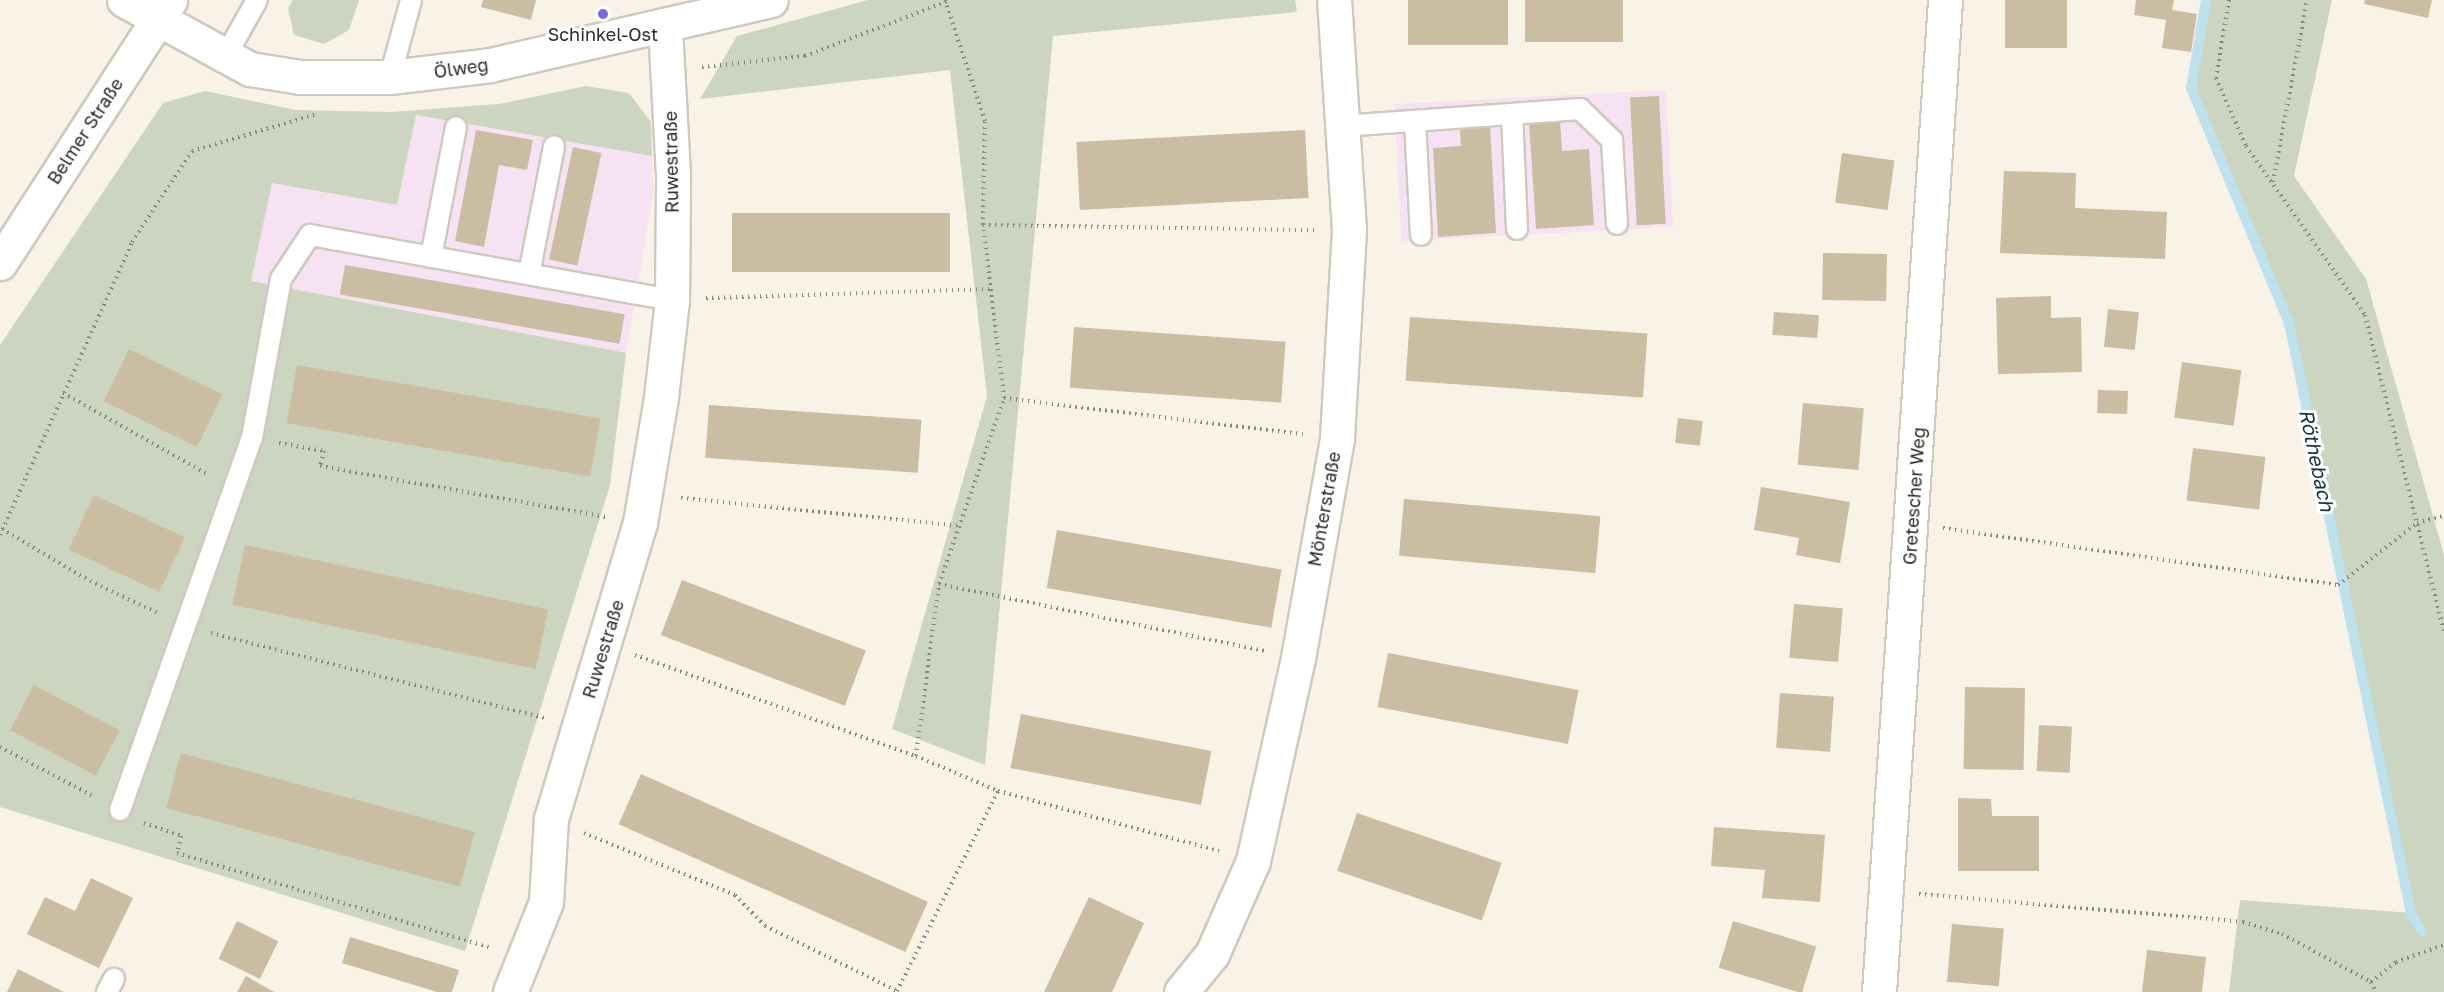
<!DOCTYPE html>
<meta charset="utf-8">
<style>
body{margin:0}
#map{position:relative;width:2444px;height:992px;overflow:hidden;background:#f8f2e7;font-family:"Golos Text",sans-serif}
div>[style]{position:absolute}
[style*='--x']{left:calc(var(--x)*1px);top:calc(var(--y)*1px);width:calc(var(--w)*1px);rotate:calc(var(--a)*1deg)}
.industrial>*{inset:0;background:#f6e2f3;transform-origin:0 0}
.green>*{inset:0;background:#cbd5c0}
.stream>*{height:10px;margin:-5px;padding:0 5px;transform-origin:5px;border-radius:5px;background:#bde2ed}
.building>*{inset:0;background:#cbbda1;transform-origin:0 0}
.path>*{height:4px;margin-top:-2px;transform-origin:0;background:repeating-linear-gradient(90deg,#8a867f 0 1.5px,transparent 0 6px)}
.roads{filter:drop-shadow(2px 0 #cfc9be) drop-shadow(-2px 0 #cfc9be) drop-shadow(0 2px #cfc9be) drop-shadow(0 -2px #cfc9be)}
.lane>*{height:20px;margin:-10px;padding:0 10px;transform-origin:10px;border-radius:10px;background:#fff}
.street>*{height:33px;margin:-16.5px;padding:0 16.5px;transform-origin:16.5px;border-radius:16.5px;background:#fff}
.secondary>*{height:33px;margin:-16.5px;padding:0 16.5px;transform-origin:16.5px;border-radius:16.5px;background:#fff}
.dots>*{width:16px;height:16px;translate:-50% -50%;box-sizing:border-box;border:3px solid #fff;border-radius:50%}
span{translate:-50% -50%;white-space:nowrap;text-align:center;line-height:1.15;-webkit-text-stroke:6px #fff;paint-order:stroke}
.poi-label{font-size:18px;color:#2d2b27}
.street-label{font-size:18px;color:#2d2b27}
.water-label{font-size:20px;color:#12353e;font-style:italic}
</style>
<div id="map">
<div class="industrial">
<div style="left:1666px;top:90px;width:137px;height:272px;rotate:87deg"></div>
<div style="clip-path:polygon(416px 115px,652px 156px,654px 189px,626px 353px,251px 281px,271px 183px,397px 205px)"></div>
</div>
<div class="green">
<div style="clip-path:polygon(293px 0,359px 0,349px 30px,324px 44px,294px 35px,288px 8px)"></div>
<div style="clip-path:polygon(868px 0,1295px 0,1297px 12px,1053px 36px,985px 765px,892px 729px,987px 396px,950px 70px,700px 99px,737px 36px)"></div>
<div style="clip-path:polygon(2206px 0,2332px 0,2294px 176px,2366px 279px,2444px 555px,2444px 992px,2229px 992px,2240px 900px,2411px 913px,2289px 323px,2191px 88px)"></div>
<div style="clip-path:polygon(586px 86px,629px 93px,651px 122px,652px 156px,416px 115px,397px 205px,272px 183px,251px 281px,626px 353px,610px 485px,465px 951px,0 807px,0 345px,163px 103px,205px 91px,296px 110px,390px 112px,499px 104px)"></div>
</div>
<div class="stream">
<div style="--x:2206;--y:0;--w:89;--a:99.7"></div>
<div style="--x:2191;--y:88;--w:255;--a:67.4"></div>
<div style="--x:2289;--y:323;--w:602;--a:78.32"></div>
<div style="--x:2411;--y:913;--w:21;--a:59"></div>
</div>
<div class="building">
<div style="clip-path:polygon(483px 0,536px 0,531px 20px,481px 7px)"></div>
<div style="left:1408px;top:0;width:100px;height:45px"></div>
<div style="left:1525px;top:0;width:98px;height:42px"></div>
<div style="left:2005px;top:0;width:62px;height:48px"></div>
<div style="clip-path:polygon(2136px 0,2174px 0,2172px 10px,2197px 14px,2191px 52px,2162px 48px,2166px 20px,2134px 15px)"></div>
<div style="clip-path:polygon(2365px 0,2432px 0,2428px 18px,2364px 4px)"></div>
<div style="left:1659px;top:96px;width:128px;height:29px;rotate:87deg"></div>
<div style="clip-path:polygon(1560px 120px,1562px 151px,1589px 149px,1594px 225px,1536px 229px,1529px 122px)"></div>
<div style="clip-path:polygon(1490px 126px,1496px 233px,1438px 237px,1433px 148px,1461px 146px,1460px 128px)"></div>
<div style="clip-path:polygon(476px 130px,533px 140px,527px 170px,499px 165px,484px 247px,455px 241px)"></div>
<div style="left:1305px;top:130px;width:68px;height:229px;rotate:87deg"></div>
<div style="left:573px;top:147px;width:29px;height:115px;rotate:12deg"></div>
<div style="left:1842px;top:153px;width:53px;height:50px;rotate:8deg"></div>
<div style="clip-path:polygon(2004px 171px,2076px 173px,2075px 208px,2167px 212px,2165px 259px,2000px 253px)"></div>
<div style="left:950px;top:213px;width:59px;height:218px;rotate:90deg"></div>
<div style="left:1823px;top:253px;width:64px;height:47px;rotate:1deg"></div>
<div style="left:345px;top:265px;width:284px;height:30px;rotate:10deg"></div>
<div style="clip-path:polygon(2051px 296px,2051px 318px,2081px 317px,2082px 372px,1998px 374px,1996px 298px)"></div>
<div style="left:2108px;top:309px;width:31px;height:38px;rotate:6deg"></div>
<div style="left:1774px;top:312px;width:45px;height:23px;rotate:4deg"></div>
<div style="left:1410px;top:317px;width:238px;height:64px;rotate:4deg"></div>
<div style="left:1074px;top:327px;width:212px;height:61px;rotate:4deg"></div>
<div style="left:129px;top:349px;width:104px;height:58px;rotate:26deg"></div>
<div style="left:2182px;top:362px;width:60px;height:56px;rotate:8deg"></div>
<div style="left:297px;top:365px;width:308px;height:59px;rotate:10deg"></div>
<div style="left:2098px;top:390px;width:30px;height:23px;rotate:2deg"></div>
<div style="left:1803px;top:403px;width:61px;height:62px;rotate:5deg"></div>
<div style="left:709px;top:405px;width:213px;height:53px;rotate:4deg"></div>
<div style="left:1678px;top:418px;width:25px;height:25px;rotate:7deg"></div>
<div style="left:2193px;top:448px;width:73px;height:53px;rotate:7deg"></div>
<div style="clip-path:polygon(1761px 487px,1850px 502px,1840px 563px,1796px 555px,1799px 538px,1754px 530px)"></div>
<div style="left:94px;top:495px;width:100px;height:60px;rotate:25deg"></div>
<div style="left:1404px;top:499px;width:197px;height:57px;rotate:5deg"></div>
<div style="left:1057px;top:530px;width:228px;height:59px;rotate:10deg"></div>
<div style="left:245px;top:545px;width:310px;height:61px;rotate:12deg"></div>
<div style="left:682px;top:580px;width:197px;height:59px;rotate:21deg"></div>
<div style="left:1794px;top:604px;width:49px;height:54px;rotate:5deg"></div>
<div style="left:1388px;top:653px;width:194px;height:55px;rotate:11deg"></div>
<div style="left:34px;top:685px;width:97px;height:51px;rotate:28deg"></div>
<div style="left:1965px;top:687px;width:60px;height:82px;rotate:1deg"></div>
<div style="left:1780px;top:693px;width:54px;height:55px;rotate:4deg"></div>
<div style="left:1021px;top:714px;width:194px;height:55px;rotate:11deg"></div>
<div style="left:2039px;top:725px;width:33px;height:46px;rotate:3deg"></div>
<div style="left:181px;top:753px;width:304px;height:57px;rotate:15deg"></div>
<div style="left:641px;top:774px;width:314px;height:55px;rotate:24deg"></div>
<div style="clip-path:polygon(1958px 798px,1991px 799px,1992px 816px,2039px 816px,2039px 871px,1958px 871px)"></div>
<div style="left:1357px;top:813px;width:153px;height:61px;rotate:19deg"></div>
<div style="clip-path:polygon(1714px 827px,1825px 835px,1820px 902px,1762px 898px,1765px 870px,1711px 866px)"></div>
<div style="clip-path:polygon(91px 878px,133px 898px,99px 968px,27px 934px,45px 897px,75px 911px)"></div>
<div style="clip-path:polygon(1089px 897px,1144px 923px,1112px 992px,1044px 992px)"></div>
<div style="left:237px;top:921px;width:46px;height:42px;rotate:26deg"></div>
<div style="left:1733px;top:921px;width:87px;height:49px;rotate:17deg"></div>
<div style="left:1952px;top:924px;width:52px;height:58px;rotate:5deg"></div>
<div style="clip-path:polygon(350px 937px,459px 970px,452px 992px,437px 992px,342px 963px)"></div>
<div style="clip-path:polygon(2147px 950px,2206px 957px,2202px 992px,2142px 992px)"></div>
<div style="clip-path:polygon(18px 969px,64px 992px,7px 992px)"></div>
<div style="clip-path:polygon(246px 976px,274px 992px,237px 992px)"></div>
</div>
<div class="path">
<div style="--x:2229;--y:0;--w:79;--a:99.5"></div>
<div style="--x:2216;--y:78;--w:74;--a:66.2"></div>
<div style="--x:2246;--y:146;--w:207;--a:54.8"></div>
<div style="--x:2365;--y:315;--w:328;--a:76"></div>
<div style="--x:702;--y:67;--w:104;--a:-6.1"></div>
<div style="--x:805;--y:56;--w:156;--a:-21"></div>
<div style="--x:2273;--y:182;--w:185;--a:-79.4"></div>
<div style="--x:983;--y:225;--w:332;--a:0.9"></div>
<div style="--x:706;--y:298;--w:284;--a:-1.8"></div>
<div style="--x:63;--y:393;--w:167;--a:29.3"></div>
<div style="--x:1004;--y:398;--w:301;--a:6.9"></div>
<div style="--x:279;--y:443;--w:46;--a:10.1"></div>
<div style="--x:324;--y:451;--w:16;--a:105"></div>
<div style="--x:320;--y:466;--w:291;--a:10.1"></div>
<div style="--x:681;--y:498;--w:280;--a:5.7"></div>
<div style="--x:1943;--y:528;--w:399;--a:8.2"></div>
<div style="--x:2338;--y:585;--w:100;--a:-38.1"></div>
<div style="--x:2417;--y:523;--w:28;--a:-15"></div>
<div style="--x:2;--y:529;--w:102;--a:30.6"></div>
<div style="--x:90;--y:581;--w:77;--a:25.2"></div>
<div style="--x:0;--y:535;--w:321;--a:-65.7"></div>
<div style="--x:132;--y:242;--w:109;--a:-56.6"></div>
<div style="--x:192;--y:151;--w:130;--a:-16.5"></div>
<div style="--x:939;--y:584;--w:333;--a:11.6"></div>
<div style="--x:211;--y:633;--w:344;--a:14.3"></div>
<div style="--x:635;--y:655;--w:299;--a:19.8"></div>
<div style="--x:916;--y:756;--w:89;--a:23.1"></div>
<div style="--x:998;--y:791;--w:229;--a:15.2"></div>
<div style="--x:0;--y:747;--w:107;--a:27.8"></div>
<div style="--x:916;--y:756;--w:174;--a:-82.4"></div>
<div style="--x:939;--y:584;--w:197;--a:-70.7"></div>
<div style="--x:1004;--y:398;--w:174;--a:-96.9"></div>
<div style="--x:983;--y:225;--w:104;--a:-88.9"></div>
<div style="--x:985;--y:121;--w:127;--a:-108.3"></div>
<div style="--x:144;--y:823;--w:39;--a:19"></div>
<div style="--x:181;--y:836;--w:17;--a:103"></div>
<div style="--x:177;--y:853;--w:328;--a:16.8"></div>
<div style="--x:584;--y:833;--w:163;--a:22.3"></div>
<div style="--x:735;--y:895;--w:43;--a:45.9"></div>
<div style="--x:765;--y:926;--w:147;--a:26.2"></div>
<div style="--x:1919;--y:894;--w:325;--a:4.9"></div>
<div style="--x:2243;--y:922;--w:41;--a:17.1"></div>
<div style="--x:2282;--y:934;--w:101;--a:28.3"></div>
<div style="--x:2371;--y:982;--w:32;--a:-39"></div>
<div style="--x:2396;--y:962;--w:51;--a:-19.5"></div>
<div style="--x:2371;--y:982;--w:11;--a:63"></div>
<div style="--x:897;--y:991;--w:224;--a:-63.2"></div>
</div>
<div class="roads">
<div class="lane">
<div style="--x:225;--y:57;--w:65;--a:-60.7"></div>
<div style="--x:390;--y:77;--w:80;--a:-74.7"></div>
<div style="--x:1512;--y:114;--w:115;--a:87.5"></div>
<div style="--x:1415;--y:121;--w:114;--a:87"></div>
<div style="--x:1342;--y:126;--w:239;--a:-4.1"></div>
<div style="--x:1580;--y:109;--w:45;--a:44.1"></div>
<div style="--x:1612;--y:140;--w:84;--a:86.6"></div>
<div style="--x:431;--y:257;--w:132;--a:-79.1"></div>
<div style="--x:529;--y:274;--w:130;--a:-78.9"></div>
<div style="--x:120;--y:810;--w:395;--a:-70.5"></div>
<div style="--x:252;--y:438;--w:162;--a:-79.7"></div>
<div style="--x:281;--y:279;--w:53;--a:-56.6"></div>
<div style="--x:310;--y:235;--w:368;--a:10.2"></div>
<div style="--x:107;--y:992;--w:15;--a:-62"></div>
</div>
<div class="street">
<div style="--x:124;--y:0;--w:144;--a:28.7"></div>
<div style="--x:250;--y:69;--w:51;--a:9.1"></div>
<div style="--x:300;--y:77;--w:90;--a:0"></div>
<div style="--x:390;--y:77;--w:101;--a:-6.8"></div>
<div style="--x:490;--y:65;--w:288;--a:-13"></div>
<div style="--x:510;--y:992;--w:97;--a:-68.2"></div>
<div style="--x:546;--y:902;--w:83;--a:-86.6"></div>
<div style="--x:551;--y:819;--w:309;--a:-73.3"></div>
<div style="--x:640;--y:523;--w:128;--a:-80.5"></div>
<div style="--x:661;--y:397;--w:98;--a:-83.5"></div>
<div style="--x:672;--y:300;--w:125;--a:-89.5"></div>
<div style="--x:673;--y:175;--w:150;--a:-93.1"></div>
<div style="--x:1181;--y:992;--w:49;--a:-50.8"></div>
<div style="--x:1212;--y:954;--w:102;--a:-66.2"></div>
<div style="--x:1253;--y:861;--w:208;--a:-77.5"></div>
<div style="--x:1298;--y:658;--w:223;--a:-79.9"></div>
<div style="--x:1337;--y:438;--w:208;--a:-86.7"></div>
<div style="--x:1349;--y:230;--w:230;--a:-93.7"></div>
<div style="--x:1879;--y:992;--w:994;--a:-86.19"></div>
</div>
<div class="secondary">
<div style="--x:0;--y:263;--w:313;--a:-57.1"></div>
</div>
</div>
<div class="dots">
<div style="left:603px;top:14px;background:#7b68e3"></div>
</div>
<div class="poi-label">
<span style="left:603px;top:34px">Schinkel-Ost</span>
</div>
<div class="street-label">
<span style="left:461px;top:68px;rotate:-8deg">Ölweg</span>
<span style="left:85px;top:131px;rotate:-57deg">Belmer Straße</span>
<span style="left:671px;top:162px;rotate:-91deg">Ruwestraße</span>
<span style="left:1914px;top:496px;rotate:-86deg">Gretescher Weg</span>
<span style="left:1324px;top:509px;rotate:-80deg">Mönterstraße</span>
<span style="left:603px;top:649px;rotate:-73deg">Ruwestraße</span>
</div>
<div class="water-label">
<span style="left:2317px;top:460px;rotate:78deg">Röthebach</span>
</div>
</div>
